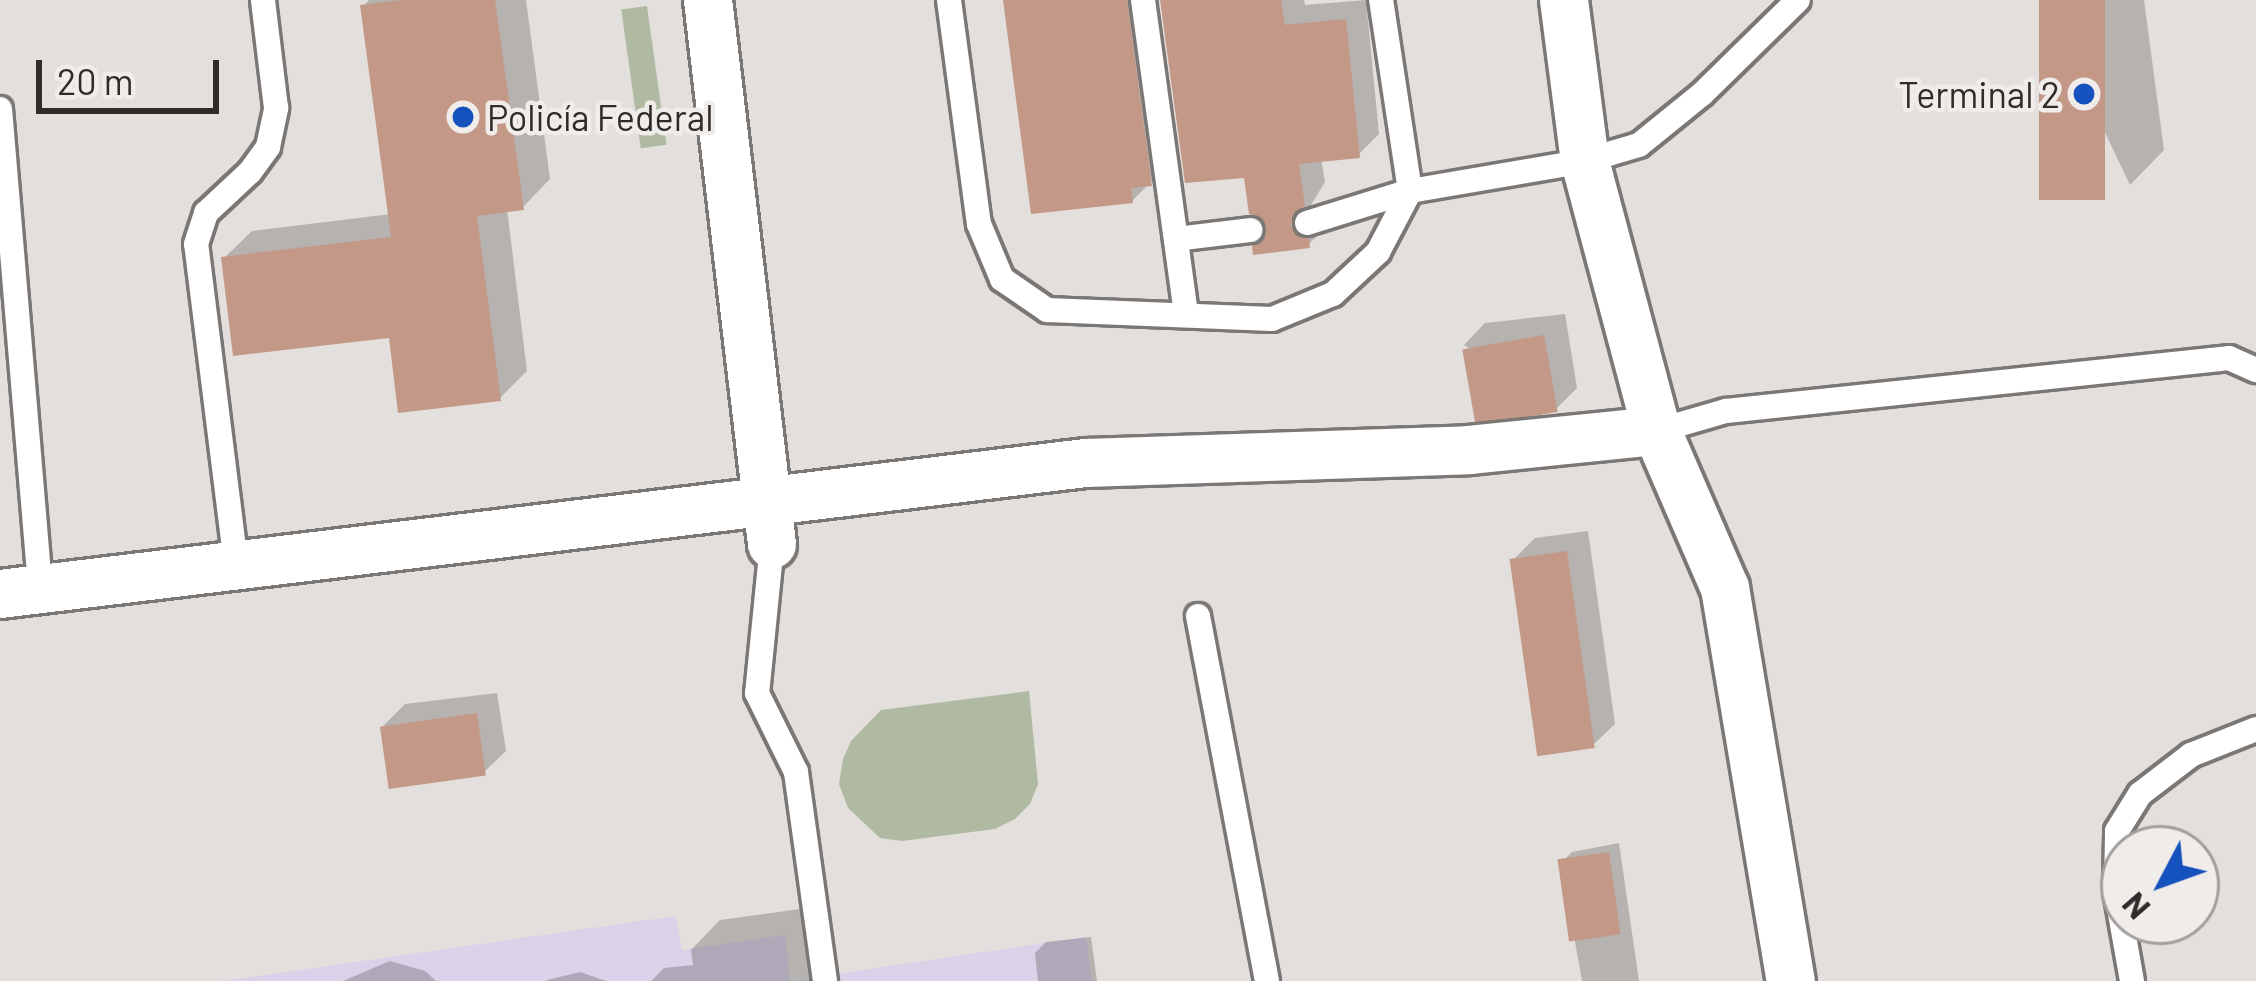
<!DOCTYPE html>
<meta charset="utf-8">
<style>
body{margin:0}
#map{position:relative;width:2256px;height:981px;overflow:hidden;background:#e3dfdd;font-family:Barlow,sans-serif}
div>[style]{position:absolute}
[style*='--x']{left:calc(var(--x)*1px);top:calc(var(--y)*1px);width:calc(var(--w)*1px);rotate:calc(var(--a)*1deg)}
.industrial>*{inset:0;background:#dad2e8}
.green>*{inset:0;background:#b0baa2;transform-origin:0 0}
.shadow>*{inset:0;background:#0003}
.building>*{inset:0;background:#c39886;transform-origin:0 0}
.roads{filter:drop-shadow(3px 0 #7b7775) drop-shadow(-3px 0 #7b7775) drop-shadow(0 3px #7b7775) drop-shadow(0 -3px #7b7775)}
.lane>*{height:24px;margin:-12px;padding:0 12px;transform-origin:12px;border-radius:12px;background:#fff}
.street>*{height:48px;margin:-24px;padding:0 24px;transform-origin:24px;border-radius:24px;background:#fff}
.dots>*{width:33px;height:33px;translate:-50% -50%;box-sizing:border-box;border:6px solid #f0ecea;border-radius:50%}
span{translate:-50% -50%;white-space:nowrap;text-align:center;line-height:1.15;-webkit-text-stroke:9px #f0ecea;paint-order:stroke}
.poi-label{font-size:36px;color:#2e2c2b}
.right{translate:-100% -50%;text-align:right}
.left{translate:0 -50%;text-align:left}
.north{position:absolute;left:2100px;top:825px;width:120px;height:120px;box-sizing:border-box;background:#f0ecea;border:3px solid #a29f9e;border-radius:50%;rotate:229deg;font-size:33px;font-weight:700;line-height:48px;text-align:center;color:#2e2c2b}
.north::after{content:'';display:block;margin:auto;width:42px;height:54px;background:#1652bd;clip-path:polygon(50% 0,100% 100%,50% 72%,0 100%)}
.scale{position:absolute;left:36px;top:60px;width:183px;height:54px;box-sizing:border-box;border:6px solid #2e2c2b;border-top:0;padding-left:15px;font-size:36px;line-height:42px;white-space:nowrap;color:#2e2c2b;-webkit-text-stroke:9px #f0ecea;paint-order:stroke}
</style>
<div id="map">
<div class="industrial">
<div style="clip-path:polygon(676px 916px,682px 950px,785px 935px,790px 981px,223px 981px)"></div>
<div style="clip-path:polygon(1086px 937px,1092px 981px,799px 981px,849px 972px)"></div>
</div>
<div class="green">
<div style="left:647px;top:6px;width:140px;height:26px;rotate:82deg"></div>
<div style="clip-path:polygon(1029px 691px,1038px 784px,1030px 804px,1015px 819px,995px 829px,902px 841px,880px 838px,848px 808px,839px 784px,843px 759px,851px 741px,881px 710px)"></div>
</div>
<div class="shadow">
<div style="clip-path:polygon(369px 0,526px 0,550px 179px,523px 207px,507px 209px,527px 371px,500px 398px,391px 334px,224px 258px,252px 231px,391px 214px,363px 6px)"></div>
<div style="clip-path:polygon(1006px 0,1149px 0,1171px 162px,1132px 201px)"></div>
<div style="clip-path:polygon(1163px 0,1304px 0,1305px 5px,1366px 0,1379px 134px,1358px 155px,1321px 159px,1325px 182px,1311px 205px,1329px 224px,1308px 245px,1270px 230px)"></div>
<div style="clip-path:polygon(2042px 0,2144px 0,2164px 150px,2130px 185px)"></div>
<div style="clip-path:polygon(1565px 314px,1577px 388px,1555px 410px,1464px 345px,1485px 323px)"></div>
<div style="clip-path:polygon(1588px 531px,1615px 724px,1593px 745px,1513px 560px,1535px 538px)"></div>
<div style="clip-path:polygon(497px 693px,506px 751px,484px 772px,383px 726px,405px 704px)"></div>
<div style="clip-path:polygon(1619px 843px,1639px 981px,1582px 981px,1561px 863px,1572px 852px)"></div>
<div style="clip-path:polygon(814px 907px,822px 981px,651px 981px,664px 968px,693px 965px,691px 950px,720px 920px)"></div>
<div style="clip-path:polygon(1091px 937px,1097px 981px,1038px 981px,1035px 953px,1046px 942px)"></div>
<div style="clip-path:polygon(390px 961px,425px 971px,436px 981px,343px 981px)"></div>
<div style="clip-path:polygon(580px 972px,606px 981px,546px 981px,547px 980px)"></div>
</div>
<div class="building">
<div style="clip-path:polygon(402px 0,495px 0,524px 210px,477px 216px,501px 401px,398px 413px,389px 338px,233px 356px,221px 257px,391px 237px,360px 5px)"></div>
<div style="clip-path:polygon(1003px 0,1127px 0,1152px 186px,1131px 188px,1133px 203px,1031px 214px)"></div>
<div style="clip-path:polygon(1160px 0,1281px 0,1285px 25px,1346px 19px,1360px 158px,1299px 164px,1305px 206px,1294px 213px,1291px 227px,1309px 239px,1310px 248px,1253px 255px,1252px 246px,1266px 229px,1262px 219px,1249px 214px,1244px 178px,1185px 183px)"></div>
<div style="left:2039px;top:0;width:66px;height:200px"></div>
<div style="left:1544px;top:335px;width:78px;height:83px;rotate:80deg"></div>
<div style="left:1567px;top:551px;width:199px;height:58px;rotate:82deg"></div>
<div style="left:477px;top:713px;width:63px;height:98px;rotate:82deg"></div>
<div style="left:1609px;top:852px;width:83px;height:52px;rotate:82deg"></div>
</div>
<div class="roads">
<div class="lane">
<div style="--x:949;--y:0;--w:226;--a:82.4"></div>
<div style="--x:979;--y:224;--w:60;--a:67.3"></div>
<div style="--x:1002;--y:279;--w:55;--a:34.6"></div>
<div style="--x:1047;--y:310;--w:225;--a:2.3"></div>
<div style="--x:1272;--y:319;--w:66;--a:-22.3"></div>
<div style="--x:1333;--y:294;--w:62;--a:-43"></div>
<div style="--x:1378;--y:252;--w:69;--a:-62.3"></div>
<div style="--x:1410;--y:191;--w:193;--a:-98.6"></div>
<div style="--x:1143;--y:0;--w:318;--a:82.2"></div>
<div style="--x:0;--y:109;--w:482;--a:85.2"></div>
<div style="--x:1307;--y:223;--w:108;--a:-17.3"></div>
<div style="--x:1410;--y:191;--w:178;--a:-9.7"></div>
<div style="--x:1585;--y:161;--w:56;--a:-16.5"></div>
<div style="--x:1639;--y:145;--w:81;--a:-39"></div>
<div style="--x:1702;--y:94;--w:134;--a:-44.4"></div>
<div style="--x:1176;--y:239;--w:75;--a:-6.9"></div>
<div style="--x:1657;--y:431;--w:72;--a:-16.2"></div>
<div style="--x:1726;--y:411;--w:506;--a:-6.01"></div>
<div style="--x:2229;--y:358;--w:30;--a:24"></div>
<div style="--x:772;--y:544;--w:150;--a:95.7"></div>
<div style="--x:757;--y:693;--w:88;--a:63.7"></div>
<div style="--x:796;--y:772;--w:211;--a:82.1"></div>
<div style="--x:236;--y:564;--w:322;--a:-97.1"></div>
<div style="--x:196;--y:244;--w:33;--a:-72"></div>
<div style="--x:206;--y:213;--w:60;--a:-43"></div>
<div style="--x:250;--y:172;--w:31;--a:-54"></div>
<div style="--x:268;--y:147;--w:40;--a:-78"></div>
<div style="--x:276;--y:108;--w:109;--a:-96.9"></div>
<div style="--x:1198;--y:616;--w:371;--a:79.3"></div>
<div style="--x:2132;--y:981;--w:91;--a:-100.1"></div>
<div style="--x:2116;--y:891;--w:60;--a:-89"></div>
<div style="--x:2117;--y:831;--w:44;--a:-58.1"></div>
<div style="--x:2140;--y:794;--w:64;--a:-37.4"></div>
<div style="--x:2191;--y:755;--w:70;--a:-21.8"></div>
</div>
<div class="street">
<div style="--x:708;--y:0;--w:548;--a:83.29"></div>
<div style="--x:1564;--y:0;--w:162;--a:82.6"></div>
<div style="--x:1585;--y:161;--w:279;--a:75.1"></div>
<div style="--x:1657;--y:431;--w:171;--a:66.6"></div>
<div style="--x:1725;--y:588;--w:399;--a:80.5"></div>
<div style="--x:0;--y:594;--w:1094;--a:-6.88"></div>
<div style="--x:1086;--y:463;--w:383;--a:-1.9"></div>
<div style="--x:1469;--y:450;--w:189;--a:-5.8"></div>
</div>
</div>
<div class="dots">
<div style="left:2084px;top:94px;background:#1652bd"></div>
<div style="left:463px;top:117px;background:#1652bd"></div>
</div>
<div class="poi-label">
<span class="right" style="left:2060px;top:94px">Terminal 2</span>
<span class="left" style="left:487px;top:117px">Policía Federal</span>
</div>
<div class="north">N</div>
<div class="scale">20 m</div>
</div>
